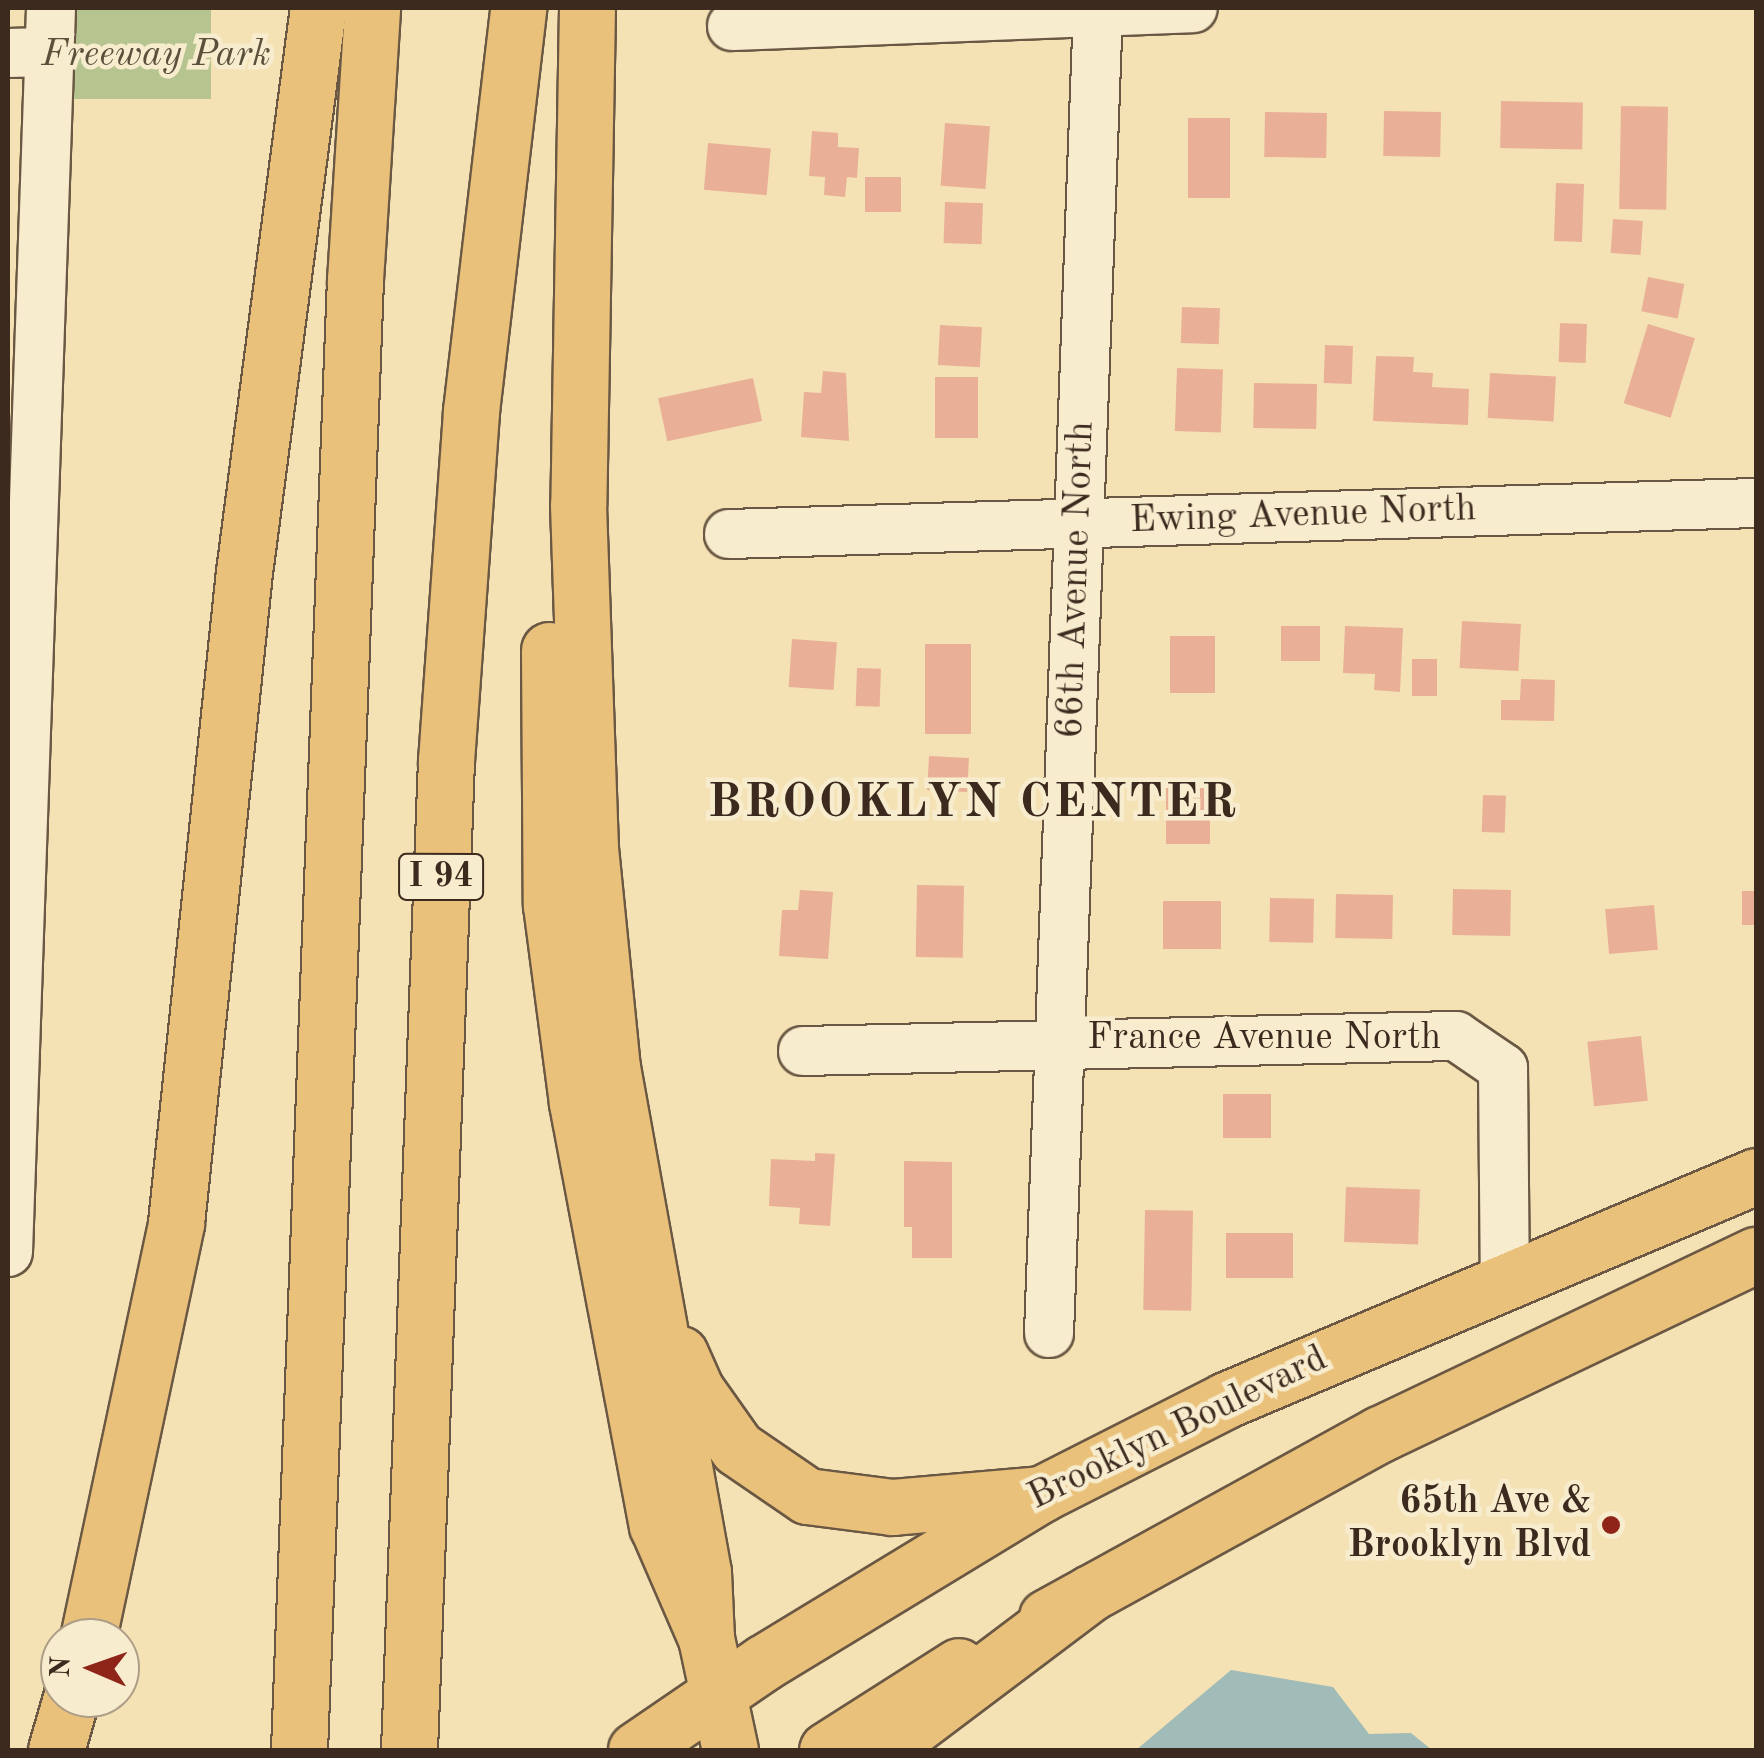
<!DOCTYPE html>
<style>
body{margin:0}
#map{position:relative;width:1764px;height:1758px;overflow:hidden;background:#f4e2b4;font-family:"Old Standard TT",serif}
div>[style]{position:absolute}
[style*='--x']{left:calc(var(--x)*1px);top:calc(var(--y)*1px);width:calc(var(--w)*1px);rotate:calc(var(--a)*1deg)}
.green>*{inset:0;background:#b6c490;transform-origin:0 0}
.water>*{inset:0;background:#a1bbb9}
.building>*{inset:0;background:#e9b097;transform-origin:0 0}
.roads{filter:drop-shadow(2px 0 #6a5844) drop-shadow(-2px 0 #6a5844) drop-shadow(0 2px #6a5844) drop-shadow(0 -2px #6a5844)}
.minor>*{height:48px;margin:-24px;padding:0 24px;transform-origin:24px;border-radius:24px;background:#f8ecce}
.major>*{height:55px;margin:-27.5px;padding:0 27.5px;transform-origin:27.5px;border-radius:27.5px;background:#eac17a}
.highway>*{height:55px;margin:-27.5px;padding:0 27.5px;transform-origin:27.5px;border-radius:27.5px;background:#eac17a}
.dots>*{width:28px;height:28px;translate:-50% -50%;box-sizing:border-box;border:5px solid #f8ecce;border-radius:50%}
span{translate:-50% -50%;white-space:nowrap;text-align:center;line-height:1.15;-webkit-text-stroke:9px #f8ecce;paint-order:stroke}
.shield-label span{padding:2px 8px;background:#f8ecce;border:2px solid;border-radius:8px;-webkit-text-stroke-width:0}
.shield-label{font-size:35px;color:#3c2a1f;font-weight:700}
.park-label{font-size:38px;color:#5a503b;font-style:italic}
.street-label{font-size:38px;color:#3c2a1f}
.poi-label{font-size:38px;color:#3c2a1f;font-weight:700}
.right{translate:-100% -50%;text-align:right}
.district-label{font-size:48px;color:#3c2a1f;font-weight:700;letter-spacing:2.5px}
.frame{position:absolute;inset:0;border:10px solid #3c2a1f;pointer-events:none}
.north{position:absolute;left:40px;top:1618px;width:100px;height:100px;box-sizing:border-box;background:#f8ecce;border:2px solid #ad9e88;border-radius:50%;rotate:272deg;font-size:28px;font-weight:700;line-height:40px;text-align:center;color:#3c2a1f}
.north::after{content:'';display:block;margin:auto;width:35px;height:45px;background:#8f2418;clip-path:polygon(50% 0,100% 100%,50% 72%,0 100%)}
</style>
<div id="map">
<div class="green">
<div style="left:71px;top:8px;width:140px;height:91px"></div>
</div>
<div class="water">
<div style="clip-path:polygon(1231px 1670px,1333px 1687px,1369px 1734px,1411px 1733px,1432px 1750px,1136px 1750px)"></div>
</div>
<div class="building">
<div style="left:1501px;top:101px;width:82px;height:47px;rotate:1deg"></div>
<div style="left:1621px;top:106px;width:47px;height:103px;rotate:1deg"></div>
<div style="left:1384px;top:111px;width:57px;height:45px;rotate:1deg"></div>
<div style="left:1265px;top:112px;width:62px;height:45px;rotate:1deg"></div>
<div style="left:1188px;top:118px;width:42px;height:80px"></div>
<div style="left:945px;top:123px;width:45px;height:63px;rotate:4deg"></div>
<div style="clip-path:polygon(812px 131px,838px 133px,838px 147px,859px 148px,857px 178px,847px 177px,845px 197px,824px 195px,825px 177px,809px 176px)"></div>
<div style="left:708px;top:143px;width:63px;height:47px;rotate:5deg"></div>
<div style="left:865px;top:177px;width:36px;height:35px"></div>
<div style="left:1556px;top:183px;width:28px;height:58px;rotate:2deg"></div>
<div style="left:945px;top:202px;width:38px;height:41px;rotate:2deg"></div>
<div style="left:1613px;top:219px;width:30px;height:34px;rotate:4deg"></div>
<div style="left:1648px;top:277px;width:37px;height:35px;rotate:11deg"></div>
<div style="left:1182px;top:307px;width:38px;height:36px;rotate:2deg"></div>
<div style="left:1560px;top:323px;width:27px;height:39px;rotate:2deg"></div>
<div style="left:1648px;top:324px;width:49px;height:83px;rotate:17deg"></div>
<div style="left:940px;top:325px;width:42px;height:40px;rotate:3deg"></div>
<div style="left:1325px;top:345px;width:28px;height:38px;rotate:2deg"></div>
<div style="clip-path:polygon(1376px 356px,1414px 357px,1413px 372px,1433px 373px,1432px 387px,1469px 389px,1468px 425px,1373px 421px)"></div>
<div style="left:1177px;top:368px;width:46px;height:63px;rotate:2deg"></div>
<div style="clip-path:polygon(823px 371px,846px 373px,849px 441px,801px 437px,804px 392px,821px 393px)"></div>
<div style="left:1490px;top:373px;width:66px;height:45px;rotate:3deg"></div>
<div style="left:935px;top:377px;width:43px;height:61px"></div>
<div style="left:753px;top:378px;width:44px;height:97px;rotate:78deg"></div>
<div style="left:1254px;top:383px;width:63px;height:45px;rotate:1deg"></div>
<div style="left:1462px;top:621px;width:59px;height:47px;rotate:3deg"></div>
<div style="left:1281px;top:626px;width:39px;height:35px"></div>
<div style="clip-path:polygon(1345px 626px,1403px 628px,1400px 692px,1374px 690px,1375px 674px,1343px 673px)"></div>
<div style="left:1170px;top:636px;width:45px;height:57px"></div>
<div style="left:792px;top:639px;width:45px;height:48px;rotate:4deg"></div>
<div style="left:925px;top:644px;width:46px;height:90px"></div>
<div style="left:1412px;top:659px;width:25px;height:37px"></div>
<div style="left:857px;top:668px;width:24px;height:38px;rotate:2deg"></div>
<div style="clip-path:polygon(1521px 679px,1555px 680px,1554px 721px,1501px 720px,1501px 700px,1520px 700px)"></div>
<div style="left:929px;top:756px;width:40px;height:34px;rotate:3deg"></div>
<div style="left:1166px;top:783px;width:44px;height:61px"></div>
<div style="left:1483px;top:795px;width:23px;height:37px;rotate:2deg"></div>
<div style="left:917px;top:885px;width:47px;height:72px;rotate:1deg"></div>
<div style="left:1453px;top:889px;width:58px;height:46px;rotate:1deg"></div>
<div style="clip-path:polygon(800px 890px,833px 892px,828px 959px,779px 956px,782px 910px,798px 910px)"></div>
<div style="left:1742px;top:891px;width:14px;height:34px"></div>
<div style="left:1336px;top:894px;width:57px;height:44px;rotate:1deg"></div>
<div style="left:1270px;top:898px;width:44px;height:44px;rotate:1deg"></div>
<div style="left:1163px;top:901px;width:58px;height:48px"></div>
<div style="left:1654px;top:905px;width:45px;height:49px;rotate:85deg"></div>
<div style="left:1641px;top:1036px;width:65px;height:54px;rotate:84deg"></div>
<div style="left:1223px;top:1094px;width:48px;height:44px"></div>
<div style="clip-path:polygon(815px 1153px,835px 1154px,830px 1226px,799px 1224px,800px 1208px,769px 1206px,771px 1159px,815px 1161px)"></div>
<div style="clip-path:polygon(904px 1161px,952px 1162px,952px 1258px,912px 1258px,912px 1227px,904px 1227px)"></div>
<div style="left:1346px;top:1187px;width:74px;height:55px;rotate:2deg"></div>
<div style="left:1145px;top:1210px;width:48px;height:100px;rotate:1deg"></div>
<div style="left:1226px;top:1233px;width:67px;height:45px"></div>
</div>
<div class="roads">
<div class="minor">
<div style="--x:732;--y:26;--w:461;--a:-2.2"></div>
<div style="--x:8;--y:53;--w:41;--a:-1.4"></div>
<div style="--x:729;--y:534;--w:1027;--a:-1.73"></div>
<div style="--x:803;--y:1051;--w:653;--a:-1.32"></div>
<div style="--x:1456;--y:1036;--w:57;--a:34.2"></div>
<div style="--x:1503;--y:1068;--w:212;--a:89.5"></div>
<div style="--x:8;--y:1252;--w:1245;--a:-88.02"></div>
<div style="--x:1049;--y:1333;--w:1326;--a:-87.88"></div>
</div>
<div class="major">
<div style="--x:1047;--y:1617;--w:380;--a:-28.8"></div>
<div style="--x:1380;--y:1434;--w:416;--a:-25.5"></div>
<div style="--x:636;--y:1750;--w:154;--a:-34.4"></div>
<div style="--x:763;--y:1663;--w:325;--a:-31.3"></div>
<div style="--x:1041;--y:1494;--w:208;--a:-26.9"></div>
<div style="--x:1226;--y:1400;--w:575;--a:-22.91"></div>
<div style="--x:827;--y:1750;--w:156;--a:-32.5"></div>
</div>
<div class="highway">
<div style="--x:587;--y:8;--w:497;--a:91"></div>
<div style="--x:578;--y:505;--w:343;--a:88"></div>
<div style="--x:590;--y:848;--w:220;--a:84.3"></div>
<div style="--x:612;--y:1067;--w:513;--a:79.79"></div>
<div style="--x:703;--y:1572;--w:66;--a:87.4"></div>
<div style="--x:549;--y:650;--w:255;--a:89.6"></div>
<div style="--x:551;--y:905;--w:200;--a:82.5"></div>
<div style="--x:577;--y:1103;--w:430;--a:79.3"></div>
<div style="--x:657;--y:1525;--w:123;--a:66.6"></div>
<div style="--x:706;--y:1638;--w:115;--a:77.9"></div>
<div style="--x:680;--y:1354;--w:39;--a:66"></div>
<div style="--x:696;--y:1390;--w:71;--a:54.7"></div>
<div style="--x:737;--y:1448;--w:85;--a:34.4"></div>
<div style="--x:807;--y:1496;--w:86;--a:7.4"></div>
<div style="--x:892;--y:1507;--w:150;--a:-5"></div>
<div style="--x:88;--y:1638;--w:424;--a:-78"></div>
<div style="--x:176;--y:1223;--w:655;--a:-84.04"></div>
<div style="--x:244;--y:572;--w:569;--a:-82.53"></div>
<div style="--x:56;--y:1750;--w:54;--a:-73.9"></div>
<div style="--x:299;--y:1750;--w:1471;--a:-87.82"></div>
<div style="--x:355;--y:280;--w:273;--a:-86.4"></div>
<div style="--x:409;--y:1750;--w:990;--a:-87.86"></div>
<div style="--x:446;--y:761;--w:351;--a:-85.9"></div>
<div style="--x:471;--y:411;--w:406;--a:-83.3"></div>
<div style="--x:882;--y:1750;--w:261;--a:-37"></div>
</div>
</div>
<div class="dots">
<div style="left:1611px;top:1525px;background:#8f2418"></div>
</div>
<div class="shield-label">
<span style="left:441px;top:877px">I 94</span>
</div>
<div class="park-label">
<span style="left:156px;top:56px">Freeway Park</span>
</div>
<div class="street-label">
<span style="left:1303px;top:516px;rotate:-2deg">Ewing Avenue North</span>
<span style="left:1077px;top:580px;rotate:-88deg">66th Avenue North</span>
<span style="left:1264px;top:1039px">France Avenue North</span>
<span style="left:1178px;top:1429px;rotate:-26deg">Brooklyn Boulevard</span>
</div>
<div class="poi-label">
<span class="right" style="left:1591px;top:1525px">65th Ave &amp;<br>Brooklyn Blvd</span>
</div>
<div class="district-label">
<span style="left:973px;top:804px">BROOKLYN CENTER</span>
</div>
<div class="frame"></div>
<div class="north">N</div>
</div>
